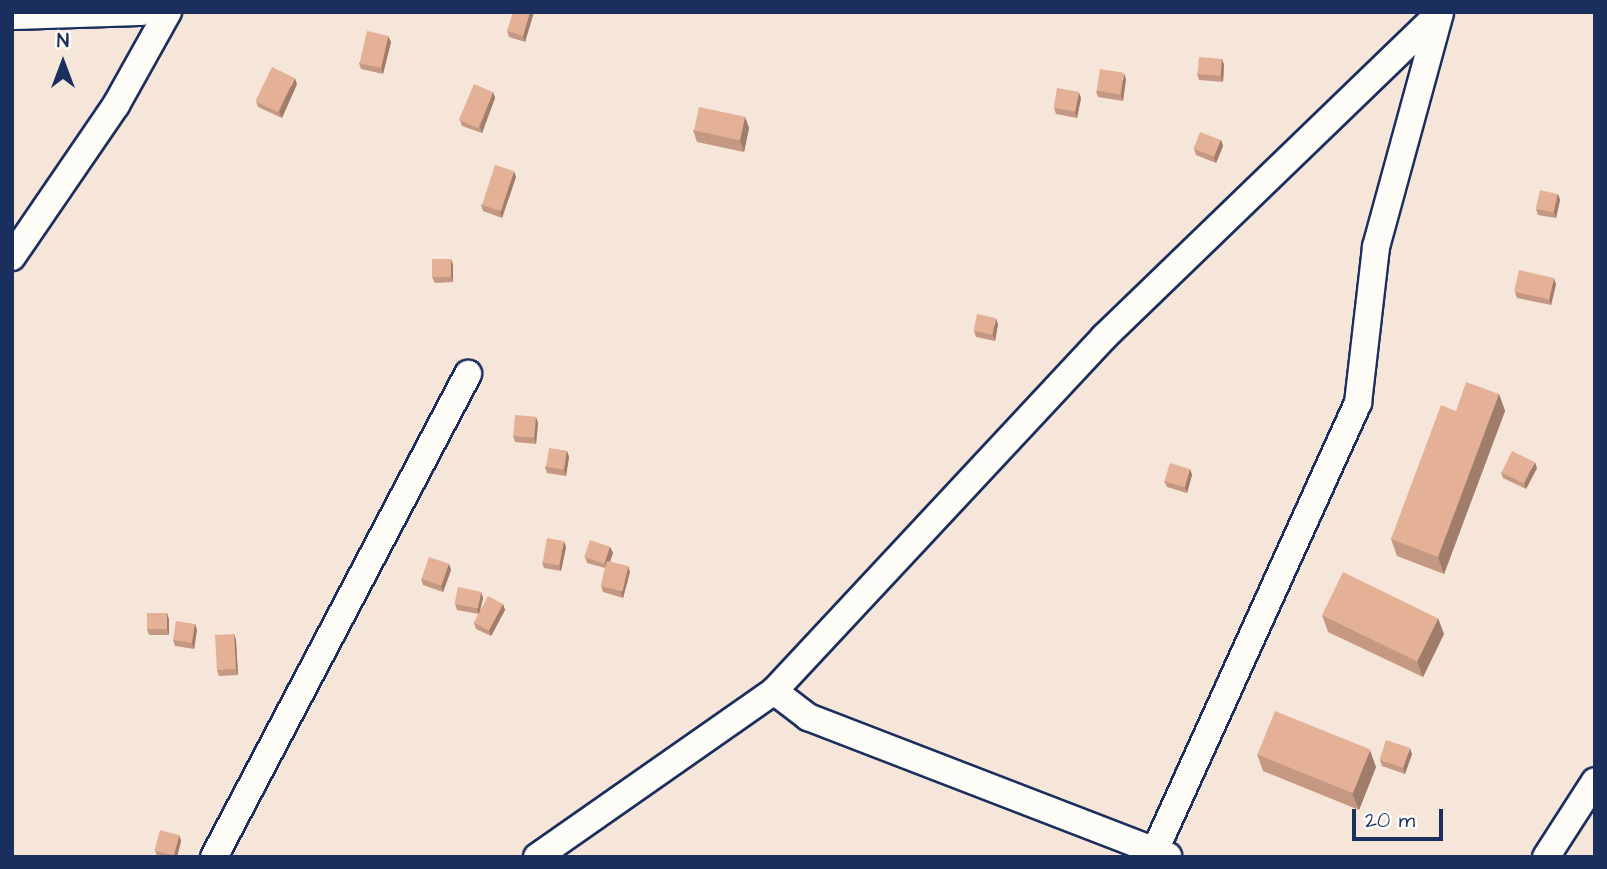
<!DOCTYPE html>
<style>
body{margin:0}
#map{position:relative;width:1607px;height:869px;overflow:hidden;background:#f6e6da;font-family:"Architects Daughter",sans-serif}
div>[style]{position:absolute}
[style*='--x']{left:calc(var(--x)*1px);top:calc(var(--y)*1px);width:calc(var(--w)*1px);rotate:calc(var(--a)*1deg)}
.roads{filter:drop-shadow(2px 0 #1b2f5e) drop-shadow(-2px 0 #1b2f5e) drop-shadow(0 2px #1b2f5e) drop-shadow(0 -2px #1b2f5e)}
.street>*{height:26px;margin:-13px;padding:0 13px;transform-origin:13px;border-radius:13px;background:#fdfcf7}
.wall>*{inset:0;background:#c49882}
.shaded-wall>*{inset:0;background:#a07c6a}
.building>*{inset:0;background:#e4b197;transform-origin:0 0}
span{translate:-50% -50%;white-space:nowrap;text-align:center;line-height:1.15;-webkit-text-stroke:7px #fdfcf7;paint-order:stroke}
.frame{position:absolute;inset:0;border:14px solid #1b2f5e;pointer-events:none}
.north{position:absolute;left:28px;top:28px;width:70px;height:70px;-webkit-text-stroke:5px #fdfcf7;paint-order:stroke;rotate:0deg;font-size:19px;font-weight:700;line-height:28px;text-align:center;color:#1b2f5e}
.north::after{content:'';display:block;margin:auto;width:24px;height:32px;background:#1b2f5e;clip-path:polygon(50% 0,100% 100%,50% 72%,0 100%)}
.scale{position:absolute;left:1352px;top:809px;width:91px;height:32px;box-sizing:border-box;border:4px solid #1b2f5e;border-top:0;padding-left:9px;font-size:21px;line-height:24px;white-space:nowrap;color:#1b2f5e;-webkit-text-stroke:5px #fdfcf7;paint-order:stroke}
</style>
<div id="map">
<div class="roads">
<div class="street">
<div style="--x:12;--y:16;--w:130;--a:-1.8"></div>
<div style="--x:12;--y:257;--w:184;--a:-55.6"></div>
<div style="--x:116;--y:105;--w:107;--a:-60.8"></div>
<div style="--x:774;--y:691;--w:43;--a:37.4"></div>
<div style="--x:808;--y:717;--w:386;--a:21.1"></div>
<div style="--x:214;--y:857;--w:546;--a:-62.26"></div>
<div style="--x:537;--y:857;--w:289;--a:-35"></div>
<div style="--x:774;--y:691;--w:484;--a:-47"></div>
<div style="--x:1104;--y:337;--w:467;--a:-44"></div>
<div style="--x:1152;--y:857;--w:499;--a:-65.6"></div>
<div style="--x:1358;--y:403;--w:157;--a:-83.4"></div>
<div style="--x:1376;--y:247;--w:239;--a:-74.7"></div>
<div style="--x:1546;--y:857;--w:90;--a:-57.2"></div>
</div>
</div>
<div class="wall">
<div style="clip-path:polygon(534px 12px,525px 42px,509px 37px,507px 31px)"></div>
<div style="clip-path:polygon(388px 36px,391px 42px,383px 74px,361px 69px,359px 63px)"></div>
<div style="clip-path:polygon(1222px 59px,1224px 65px,1223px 82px,1199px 80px,1197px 74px)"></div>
<div style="clip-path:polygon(1126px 79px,1123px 101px,1098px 97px,1096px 91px)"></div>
<div style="clip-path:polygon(297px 84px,282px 118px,258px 107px,256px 101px)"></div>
<div style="clip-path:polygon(493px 92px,495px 98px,482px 133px,462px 126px,460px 120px)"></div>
<div style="clip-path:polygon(1081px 98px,1077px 118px,1056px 114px,1054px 108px)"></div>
<div style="clip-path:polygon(745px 117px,749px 128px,744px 152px,697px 142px,693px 130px)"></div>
<div style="clip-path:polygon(1221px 140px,1223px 146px,1216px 163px,1196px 155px,1194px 149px)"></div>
<div style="clip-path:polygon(516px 177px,502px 218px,483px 211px,481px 205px)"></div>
<div style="clip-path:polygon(1558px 194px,1560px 200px,1556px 218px,1538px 215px,1536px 209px)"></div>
<div style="clip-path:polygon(451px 259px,453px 265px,453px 282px,435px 283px,432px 277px)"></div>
<div style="clip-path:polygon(1556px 284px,1551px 305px,1517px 298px,1515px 292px)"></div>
<div style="clip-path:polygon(998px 324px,995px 341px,976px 337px,974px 331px)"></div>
<div style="clip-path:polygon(1499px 394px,1505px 411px,1444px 574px,1397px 556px,1391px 539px,1456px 411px)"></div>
<div style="clip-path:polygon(536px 417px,538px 423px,536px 444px,515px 442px,513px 436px)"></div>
<div style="clip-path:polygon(567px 451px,569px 457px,566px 476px,547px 473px,545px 467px)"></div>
<div style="clip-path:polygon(1537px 468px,1526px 489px,1503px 478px,1501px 472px)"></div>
<div style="clip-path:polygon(1190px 469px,1192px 475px,1187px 493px,1167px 487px,1164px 481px)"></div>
<div style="clip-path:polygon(566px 547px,561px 571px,544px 568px,542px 562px)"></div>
<div style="clip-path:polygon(610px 547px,613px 553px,610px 561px,630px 572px,623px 598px,603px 592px,601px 586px,605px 568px,587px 563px,585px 557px)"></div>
<div style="clip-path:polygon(449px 564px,451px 570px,443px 592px,423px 585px,421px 579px)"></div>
<div style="clip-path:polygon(481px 592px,483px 598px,480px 612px,503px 604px,505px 610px,491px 636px,476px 629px,474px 623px,479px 614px,457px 610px,455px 604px)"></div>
<div style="clip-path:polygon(167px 613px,169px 620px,169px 635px,149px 635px,147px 629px)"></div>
<div style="clip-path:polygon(1322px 615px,1444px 634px,1423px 677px,1328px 632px)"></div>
<div style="clip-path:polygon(195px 624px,197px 630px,194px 649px,175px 646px,173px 640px)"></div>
<div style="clip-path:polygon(234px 634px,236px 640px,238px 675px,219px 676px,217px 670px)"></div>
<div style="clip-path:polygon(1257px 754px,1376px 767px,1359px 810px,1263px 771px)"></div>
<div style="clip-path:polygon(1412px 754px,1405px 774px,1382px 766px,1380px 760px)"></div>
<div style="clip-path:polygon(179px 835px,181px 841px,177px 857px,157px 856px,155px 850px)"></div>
</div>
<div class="shaded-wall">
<div style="clip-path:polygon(530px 12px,534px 12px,525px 42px,523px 36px)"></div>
<div style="clip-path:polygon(388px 36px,391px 42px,383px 74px,381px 68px)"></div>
<div style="clip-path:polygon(1222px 59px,1224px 65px,1223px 82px,1221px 76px)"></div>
<div style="clip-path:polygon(1124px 73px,1126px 79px,1123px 101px,1121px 95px)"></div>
<div style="clip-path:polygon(295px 78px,297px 84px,282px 118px,279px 112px)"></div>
<div style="clip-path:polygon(493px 92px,495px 98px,482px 133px,480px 127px)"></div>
<div style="clip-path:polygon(1079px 92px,1081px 98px,1077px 118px,1075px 112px)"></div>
<div style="clip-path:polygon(745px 117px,749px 128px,744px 152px,740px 140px)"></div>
<div style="clip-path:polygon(1221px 140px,1223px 146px,1216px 163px,1214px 157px)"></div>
<div style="clip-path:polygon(514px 171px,516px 177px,502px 218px,500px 212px)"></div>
<div style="clip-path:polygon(1558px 194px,1560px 200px,1556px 218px,1554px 212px)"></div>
<div style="clip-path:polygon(451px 259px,453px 265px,453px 282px,451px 276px)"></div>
<div style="clip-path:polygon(1554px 278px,1556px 284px,1551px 305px,1549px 299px)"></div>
<div style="clip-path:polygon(996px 318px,998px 324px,995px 341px,993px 335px)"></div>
<div style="clip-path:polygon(1499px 394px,1505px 411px,1444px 574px,1438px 557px)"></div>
<div style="clip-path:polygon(536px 417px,538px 423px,536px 444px,534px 438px)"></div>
<div style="clip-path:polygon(567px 451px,569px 457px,566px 476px,564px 470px)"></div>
<div style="clip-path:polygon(1535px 462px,1537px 468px,1526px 489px,1524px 483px)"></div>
<div style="clip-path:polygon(1190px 469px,1192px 475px,1187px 493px,1185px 487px)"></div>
<div style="clip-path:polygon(564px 541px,566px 547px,561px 571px,559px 565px)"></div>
<div style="clip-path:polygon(610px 547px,613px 553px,607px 569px,605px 563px)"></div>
<div style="clip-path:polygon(449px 564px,451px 570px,443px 592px,441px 586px)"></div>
<div style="clip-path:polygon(628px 566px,630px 572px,623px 598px,621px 592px)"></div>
<div style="clip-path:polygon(481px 592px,483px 598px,479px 615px,477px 609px)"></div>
<div style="clip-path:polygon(503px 604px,505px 610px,491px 636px,489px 630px)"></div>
<div style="clip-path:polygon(167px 613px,169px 620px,169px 635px,167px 629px)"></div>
<div style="clip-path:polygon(1438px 618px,1444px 634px,1423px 677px,1417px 661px)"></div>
<div style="clip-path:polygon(195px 624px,197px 630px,194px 649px,192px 643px)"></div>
<div style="clip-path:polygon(234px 634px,236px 640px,238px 675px,236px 669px)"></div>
<div style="clip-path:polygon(1410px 748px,1412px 754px,1405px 774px,1403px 768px)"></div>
<div style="clip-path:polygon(1370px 750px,1376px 767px,1359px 810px,1352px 793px)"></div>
<div style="clip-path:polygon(179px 835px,181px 841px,177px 857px,175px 857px,174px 854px)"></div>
</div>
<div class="building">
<div style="clip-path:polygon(513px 12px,530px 12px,523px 36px,507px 31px)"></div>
<div style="left:367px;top:31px;width:22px;height:33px;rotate:13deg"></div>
<div style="left:1199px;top:57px;width:23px;height:17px;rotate:5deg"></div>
<div style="left:272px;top:67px;width:25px;height:38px;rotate:26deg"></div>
<div style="left:1100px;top:69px;width:24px;height:22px;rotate:9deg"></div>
<div style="left:474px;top:84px;width:21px;height:39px;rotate:23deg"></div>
<div style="left:1057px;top:88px;width:22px;height:20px;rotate:10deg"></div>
<div style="left:699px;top:107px;width:47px;height:24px;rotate:12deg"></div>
<div style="left:1200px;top:132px;width:22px;height:18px;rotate:21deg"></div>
<div style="left:495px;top:165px;width:20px;height:42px;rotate:18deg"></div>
<div style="left:1540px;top:190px;width:18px;height:19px;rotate:13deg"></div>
<div style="left:432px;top:259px;width:19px;height:18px"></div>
<div style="left:1519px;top:270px;width:36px;height:22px;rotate:13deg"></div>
<div style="left:977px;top:314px;width:19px;height:17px;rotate:12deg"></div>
<div style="clip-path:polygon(1466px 382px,1499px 394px,1438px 557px,1391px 539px,1441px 405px,1456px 411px)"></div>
<div style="left:515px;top:415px;width:21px;height:21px;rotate:5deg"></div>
<div style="left:549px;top:448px;width:18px;height:19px;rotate:9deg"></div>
<div style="left:1512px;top:451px;width:25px;height:24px;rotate:26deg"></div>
<div style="left:1170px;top:463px;width:21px;height:19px;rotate:17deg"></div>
<div style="left:547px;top:538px;width:17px;height:25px;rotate:10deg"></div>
<div style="left:590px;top:540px;width:21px;height:18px;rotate:19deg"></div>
<div style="left:429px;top:557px;width:21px;height:23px;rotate:19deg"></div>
<div style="left:607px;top:561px;width:22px;height:26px;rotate:13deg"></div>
<div style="left:1343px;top:572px;width:106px;height:48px;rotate:26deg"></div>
<div style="left:458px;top:587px;width:24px;height:17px;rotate:12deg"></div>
<div style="left:488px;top:596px;width:17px;height:30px;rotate:28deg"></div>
<div style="left:147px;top:613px;width:20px;height:16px"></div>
<div style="left:176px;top:621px;width:19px;height:19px;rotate:9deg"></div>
<div style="left:234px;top:634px;width:35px;height:19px;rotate:87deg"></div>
<div style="left:1275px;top:711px;width:103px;height:47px;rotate:22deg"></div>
<div style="left:1386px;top:740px;width:25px;height:21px;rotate:18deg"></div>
<div style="left:160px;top:830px;width:20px;height:21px;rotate:15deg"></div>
</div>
<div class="frame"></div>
<div class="north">N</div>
<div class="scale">20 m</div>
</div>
